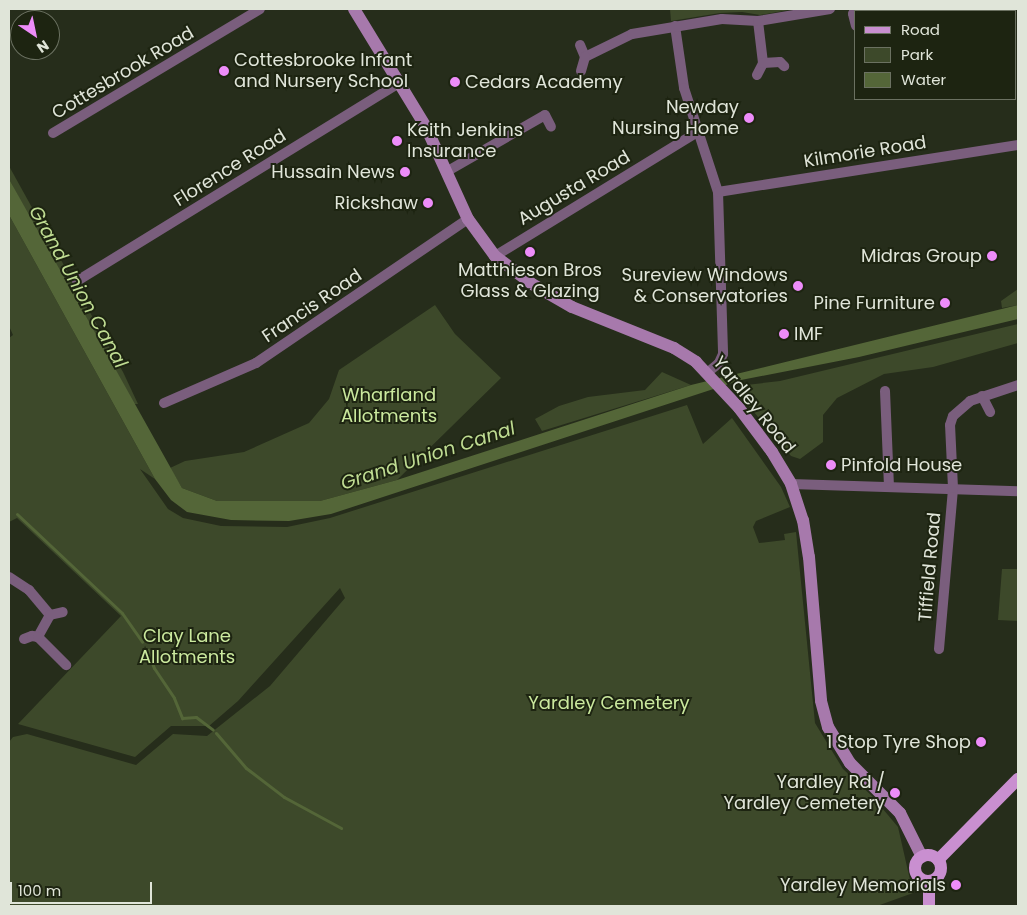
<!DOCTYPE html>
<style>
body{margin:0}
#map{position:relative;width:1027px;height:915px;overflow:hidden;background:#262d1b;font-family:Poppins,sans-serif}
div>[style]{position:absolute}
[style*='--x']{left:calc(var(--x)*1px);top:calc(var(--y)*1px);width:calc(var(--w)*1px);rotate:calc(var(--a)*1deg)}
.green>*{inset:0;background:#3d492a}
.water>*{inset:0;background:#546638}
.stream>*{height:3px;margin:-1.5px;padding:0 1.5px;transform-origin:1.5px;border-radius:1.5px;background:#546638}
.street>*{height:10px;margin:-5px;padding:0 5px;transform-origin:5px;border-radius:5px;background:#7a5e7d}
.secondary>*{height:12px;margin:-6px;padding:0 6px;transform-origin:6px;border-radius:6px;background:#a779ac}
.primary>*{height:12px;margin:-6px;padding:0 6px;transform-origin:6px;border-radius:6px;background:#c98fd0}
.primary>.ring{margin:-6px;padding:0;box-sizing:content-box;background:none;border:12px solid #c98fd0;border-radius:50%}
.dots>*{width:14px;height:14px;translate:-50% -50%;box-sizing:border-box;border:2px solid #1d2411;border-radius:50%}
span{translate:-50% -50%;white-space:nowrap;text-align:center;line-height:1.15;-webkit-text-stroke:4px #1d2411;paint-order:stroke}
.poi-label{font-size:18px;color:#e0e5d9}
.left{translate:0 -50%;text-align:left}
.right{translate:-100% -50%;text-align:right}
.street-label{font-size:18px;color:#e0e5d9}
.park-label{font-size:18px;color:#cbe99e}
.water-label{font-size:19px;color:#bfdc92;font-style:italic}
.frame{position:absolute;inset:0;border:10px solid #e0e5d9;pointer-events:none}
.legend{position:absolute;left:854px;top:10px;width:162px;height:90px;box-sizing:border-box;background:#1d2411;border:1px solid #6b7161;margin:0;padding:6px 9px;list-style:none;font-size:15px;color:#e0e5d9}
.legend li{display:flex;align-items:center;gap:10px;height:25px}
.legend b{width:25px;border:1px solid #6b7161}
.north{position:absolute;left:10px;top:10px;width:50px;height:50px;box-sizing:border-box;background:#1d2411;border:1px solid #6b7161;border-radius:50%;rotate:146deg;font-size:14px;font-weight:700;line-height:20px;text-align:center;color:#e0e5d9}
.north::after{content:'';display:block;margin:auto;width:18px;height:22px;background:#ed8cf9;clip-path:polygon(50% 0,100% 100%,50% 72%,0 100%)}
.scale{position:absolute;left:10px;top:882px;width:142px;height:22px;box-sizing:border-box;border:2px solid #e0e5d9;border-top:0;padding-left:6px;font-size:15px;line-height:18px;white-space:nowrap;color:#e0e5d9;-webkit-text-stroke:4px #1d2411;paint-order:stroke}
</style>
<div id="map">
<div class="green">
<div style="clip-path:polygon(670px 9px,794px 9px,760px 15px,742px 12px,720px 13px,671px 21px)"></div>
<div style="clip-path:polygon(9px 166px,123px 372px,138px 404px,134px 404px,28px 215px,9px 179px)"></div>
<div style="clip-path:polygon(9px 215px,155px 479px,140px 469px,168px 509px,183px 518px,221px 526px,287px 527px,330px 518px,687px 405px,703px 444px,732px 418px,781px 487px,790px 507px,756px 521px,753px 527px,759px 543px,785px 540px,784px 534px,796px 532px,815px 723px,843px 769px,872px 796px,898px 827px,913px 893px,877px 906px,9px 906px,9px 742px,13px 737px,27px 734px,136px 765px,173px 734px,207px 736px,270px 686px,345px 598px,340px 588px,238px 701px,209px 726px,171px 726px,135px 757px,18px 724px,121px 616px,17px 518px,9px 522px,9px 338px,13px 335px,9px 326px)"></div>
<div style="clip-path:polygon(1018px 289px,1018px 305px,1002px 308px,1001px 301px)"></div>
<div style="clip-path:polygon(435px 305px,455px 334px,501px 378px,397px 480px,320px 501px,217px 501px,182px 488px,170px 468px,185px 461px,244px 452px,309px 423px,329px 399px,339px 370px)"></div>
<div style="clip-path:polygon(1018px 324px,1018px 343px,933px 367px,884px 374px,837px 398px,823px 415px,823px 442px,800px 459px,791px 456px,742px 398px,746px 385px,780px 381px)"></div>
<div style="clip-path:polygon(662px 372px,691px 385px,542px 431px,535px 419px,559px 406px,588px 397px,645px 390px)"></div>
<div style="clip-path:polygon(1002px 569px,1018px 569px,1018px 621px,998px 620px)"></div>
</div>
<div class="water">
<div style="clip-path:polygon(9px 179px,182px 488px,217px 501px,320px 501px,397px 480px,691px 385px,1018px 305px,1018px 319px,859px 357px,741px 380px,331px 514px,289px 521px,231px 520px,187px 512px,171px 500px,155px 479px,9px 215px)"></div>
</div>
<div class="stream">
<div style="--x:17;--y:514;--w:144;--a:43.3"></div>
<div style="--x:122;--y:613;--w:35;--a:55"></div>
<div style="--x:148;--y:650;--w:19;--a:72"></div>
<div style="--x:154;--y:668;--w:36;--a:56"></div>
<div style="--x:174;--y:698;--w:22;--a:68"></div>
<div style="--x:182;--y:718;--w:14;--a:-4"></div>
<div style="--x:196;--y:717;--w:21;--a:37"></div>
<div style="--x:216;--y:733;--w:46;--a:49.4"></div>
<div style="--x:246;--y:768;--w:48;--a:37.3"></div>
<div style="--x:284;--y:797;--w:65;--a:28.5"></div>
</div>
<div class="street">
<div style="--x:855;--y:9;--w:5;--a:112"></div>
<div style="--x:853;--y:14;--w:12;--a:76"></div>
<div style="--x:758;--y:21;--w:42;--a:83.2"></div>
<div style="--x:675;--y:26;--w:63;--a:81.7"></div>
<div style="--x:684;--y:88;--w:109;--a:71.9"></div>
<div style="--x:718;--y:192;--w:162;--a:88.2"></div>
<div style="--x:723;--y:354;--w:10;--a:114"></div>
<div style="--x:719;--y:363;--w:16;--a:140"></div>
<div style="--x:580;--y:45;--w:13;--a:67"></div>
<div style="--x:585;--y:57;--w:52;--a:-26.1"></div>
<div style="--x:632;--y:34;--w:91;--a:-9.5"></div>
<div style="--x:722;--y:19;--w:36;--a:3"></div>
<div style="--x:758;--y:21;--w:73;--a:-9.5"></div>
<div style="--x:581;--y:71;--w:15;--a:-74"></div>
<div style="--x:757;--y:75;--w:13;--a:-63"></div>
<div style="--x:763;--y:63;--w:17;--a:-3"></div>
<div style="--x:780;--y:62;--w:6;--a:45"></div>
<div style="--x:53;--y:133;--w:241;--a:-30.9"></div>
<div style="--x:446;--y:172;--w:114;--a:-29.9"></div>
<div style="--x:545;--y:115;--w:13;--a:63"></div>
<div style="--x:718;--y:192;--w:304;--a:-8.9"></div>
<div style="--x:495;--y:256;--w:236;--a:-31.5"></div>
<div style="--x:77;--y:281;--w:379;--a:-31.6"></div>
<div style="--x:885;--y:391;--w:95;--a:87.6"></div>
<div style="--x:982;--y:396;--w:18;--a:63"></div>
<div style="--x:164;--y:403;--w:100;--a:-23.5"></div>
<div style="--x:256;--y:363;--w:256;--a:-34.2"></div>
<div style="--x:791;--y:484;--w:227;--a:1.8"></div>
<div style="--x:9;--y:577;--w:24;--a:33"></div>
<div style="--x:29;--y:590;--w:33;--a:50"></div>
<div style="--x:50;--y:615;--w:25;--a:119"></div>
<div style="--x:50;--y:615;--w:13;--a:-13"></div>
<div style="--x:24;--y:639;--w:9;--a:-21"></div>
<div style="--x:32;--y:636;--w:6;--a:9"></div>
<div style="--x:38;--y:637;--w:40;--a:45"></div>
<div style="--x:939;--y:649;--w:162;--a:-85"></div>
<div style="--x:953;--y:488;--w:63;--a:-92.7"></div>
<div style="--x:950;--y:425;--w:9;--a:-72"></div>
<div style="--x:953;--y:416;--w:23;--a:-41"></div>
<div style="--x:970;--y:401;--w:51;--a:-18.4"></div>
</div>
<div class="secondary">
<div style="--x:354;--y:9;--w:138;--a:58.6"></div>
<div style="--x:426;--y:127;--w:101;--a:65.5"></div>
<div style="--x:468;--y:219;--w:46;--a:53.9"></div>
<div style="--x:495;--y:256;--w:46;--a:37.1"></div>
<div style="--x:532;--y:284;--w:46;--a:29.9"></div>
<div style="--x:572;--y:307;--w:110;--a:21.9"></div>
<div style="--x:674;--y:348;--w:26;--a:32"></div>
<div style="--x:696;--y:362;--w:63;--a:46.9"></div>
<div style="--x:739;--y:408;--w:55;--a:53.1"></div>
<div style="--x:772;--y:452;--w:37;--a:59"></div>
<div style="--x:791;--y:484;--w:38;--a:72"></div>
<div style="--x:803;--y:520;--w:37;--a:81"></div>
<div style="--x:809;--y:557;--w:144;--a:85.2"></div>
<div style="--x:821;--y:701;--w:27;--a:75"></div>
<div style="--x:828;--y:727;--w:42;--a:58.6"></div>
<div style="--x:850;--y:763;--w:71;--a:45"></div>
<div style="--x:900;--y:813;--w:49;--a:63.4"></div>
</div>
<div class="primary">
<div class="ring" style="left:915px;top:855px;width:14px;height:14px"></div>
<div style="--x:938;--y:860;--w:114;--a:-45.4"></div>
<div style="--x:929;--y:881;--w:25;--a:90"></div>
</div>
<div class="dots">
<div style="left:224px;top:71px;background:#ed8cf9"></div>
<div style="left:455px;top:82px;background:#ed8cf9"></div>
<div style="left:749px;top:118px;background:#ed8cf9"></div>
<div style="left:397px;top:141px;background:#ed8cf9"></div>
<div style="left:405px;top:172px;background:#ed8cf9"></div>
<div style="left:428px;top:203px;background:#ed8cf9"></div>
<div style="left:530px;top:252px;background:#ed8cf9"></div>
<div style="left:992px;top:256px;background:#ed8cf9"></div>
<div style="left:798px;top:286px;background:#ed8cf9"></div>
<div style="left:945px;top:303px;background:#ed8cf9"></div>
<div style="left:784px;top:334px;background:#ed8cf9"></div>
<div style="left:831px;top:465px;background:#ed8cf9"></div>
<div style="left:981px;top:742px;background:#ed8cf9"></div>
<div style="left:895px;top:793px;background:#ed8cf9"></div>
<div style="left:956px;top:885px;background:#ed8cf9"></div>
</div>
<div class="poi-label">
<span class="left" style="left:234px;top:71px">Cottesbrooke Infant<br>and Nursery School</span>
<span class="left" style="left:465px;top:82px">Cedars Academy</span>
<span class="right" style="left:739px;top:118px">Newday<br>Nursing Home</span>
<span class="left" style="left:407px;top:141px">Keith Jenkins<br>Insurance</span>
<span class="right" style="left:395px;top:172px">Hussain News</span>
<span class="right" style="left:418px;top:203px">Rickshaw</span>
<span class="right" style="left:982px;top:256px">Midras Group</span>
<span style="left:530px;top:281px">Matthieson Bros<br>Glass &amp; Glazing</span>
<span class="right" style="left:788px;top:286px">Sureview Windows<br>&amp; Conservatories</span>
<span class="right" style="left:935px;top:303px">Pine Furniture</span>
<span class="left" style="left:794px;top:334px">IMF</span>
<span class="left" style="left:841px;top:465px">Pinfold House</span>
<span class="right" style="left:971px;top:742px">1 Stop Tyre Shop</span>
<span class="right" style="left:885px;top:793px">Yardley Rd /<br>Yardley Cemetery</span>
<span class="right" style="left:946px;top:885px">Yardley Memorials</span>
</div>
<div class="street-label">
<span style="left:123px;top:73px;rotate:-31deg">Cottesbrook Road</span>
<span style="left:865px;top:152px;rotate:-9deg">Kilmorie Road</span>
<span style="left:230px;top:168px;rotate:-32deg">Florence Road</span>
<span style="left:574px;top:188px;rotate:-31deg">Augusta Road</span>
<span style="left:312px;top:306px;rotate:-34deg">Francis Road</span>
<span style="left:754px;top:405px;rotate:51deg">Yardley Road</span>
<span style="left:930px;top:567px;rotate:-85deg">Tiffield Road</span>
</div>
<div class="park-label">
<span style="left:389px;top:406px">Wharfland<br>Allotments</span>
<span style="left:187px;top:647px">Clay Lane<br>Allotments</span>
<span style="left:609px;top:703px">Yardley Cemetery</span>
</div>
<div class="water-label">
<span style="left:78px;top:287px;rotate:61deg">Grand Union Canal</span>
<span style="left:428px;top:456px;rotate:-18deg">Grand Union Canal</span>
</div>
<div class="frame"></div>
<ul class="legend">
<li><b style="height:6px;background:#c98fd0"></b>Road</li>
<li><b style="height:14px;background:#3d492a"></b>Park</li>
<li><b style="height:14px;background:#546638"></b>Water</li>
</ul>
<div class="north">N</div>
<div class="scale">100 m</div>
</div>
